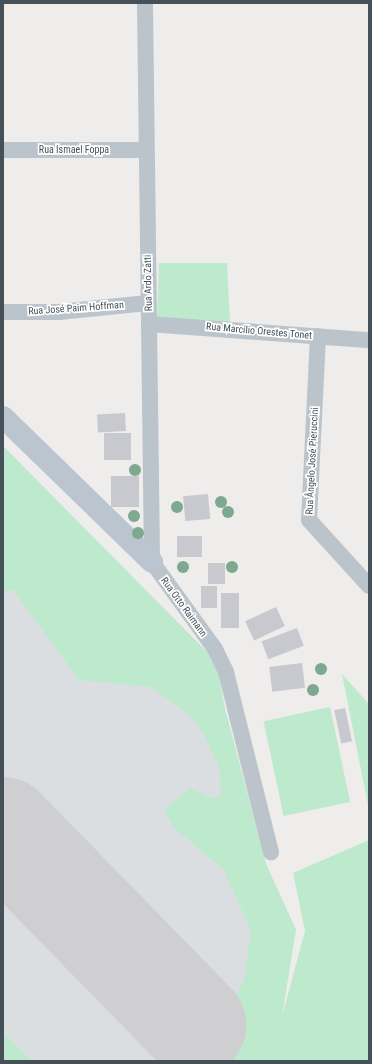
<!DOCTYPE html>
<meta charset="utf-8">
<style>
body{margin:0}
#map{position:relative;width:372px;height:1064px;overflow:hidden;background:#efecec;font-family:"Roboto Condensed",sans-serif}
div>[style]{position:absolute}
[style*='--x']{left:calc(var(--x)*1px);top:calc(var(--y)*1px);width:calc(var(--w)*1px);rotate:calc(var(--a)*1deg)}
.airport>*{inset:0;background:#dbdee1}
.green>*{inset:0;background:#bdeacd;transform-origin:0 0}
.runway>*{height:104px;margin:-52px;padding:0 52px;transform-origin:52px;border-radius:52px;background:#cfcfd1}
.building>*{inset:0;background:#c7c9cf;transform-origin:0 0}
.street>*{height:16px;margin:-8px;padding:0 8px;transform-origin:8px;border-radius:8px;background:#bbc4cb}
.secondary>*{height:22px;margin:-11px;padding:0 11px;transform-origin:11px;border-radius:11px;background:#bbc5cf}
.trees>*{width:12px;height:12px;margin:-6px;border-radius:50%;background:#7ca990}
span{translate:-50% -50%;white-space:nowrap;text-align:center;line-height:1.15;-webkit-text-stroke:3.5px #fff;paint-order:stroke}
.street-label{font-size:10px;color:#465058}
.frame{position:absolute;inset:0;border:4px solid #465058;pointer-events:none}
</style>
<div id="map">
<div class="airport">
<div style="clip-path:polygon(3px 446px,216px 661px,225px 709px,266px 864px,296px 930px,251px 1061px,3px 1061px)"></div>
</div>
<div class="green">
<div style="clip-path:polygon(159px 263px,227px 263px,230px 323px,157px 318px)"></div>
<div style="clip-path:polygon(3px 446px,216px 661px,225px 709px,266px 864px,296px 930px,282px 1016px,305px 931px,293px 873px,369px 840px,369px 1061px,182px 1061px,223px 1020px,244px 980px,251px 931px,224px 870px,174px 828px,164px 810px,190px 788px,208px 797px,221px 798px,219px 766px,203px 733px,189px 715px,151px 687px,79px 680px,13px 590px,3px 591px)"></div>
<div style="clip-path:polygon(342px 674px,369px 704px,369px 810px)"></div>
<div style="left:330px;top:707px;width:97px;height:68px;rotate:78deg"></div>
<div style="clip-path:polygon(3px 1035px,7px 1037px,33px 1061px,3px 1061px)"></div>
</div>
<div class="runway">
<div style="--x:3;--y:829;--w:274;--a:45.7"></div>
</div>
<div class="building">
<div style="left:125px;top:413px;width:18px;height:28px;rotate:87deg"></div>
<div style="left:104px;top:433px;width:27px;height:27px"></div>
<div style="left:111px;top:476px;width:28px;height:31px"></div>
<div style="left:208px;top:494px;width:25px;height:25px;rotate:85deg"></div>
<div style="left:177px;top:536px;width:25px;height:21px"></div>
<div style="left:208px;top:563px;width:17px;height:21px"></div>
<div style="left:201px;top:586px;width:16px;height:22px"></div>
<div style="left:221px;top:593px;width:18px;height:35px"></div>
<div style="left:276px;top:607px;width:21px;height:34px;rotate:65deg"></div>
<div style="left:297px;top:628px;width:19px;height:38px;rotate:69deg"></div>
<div style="left:302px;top:663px;width:25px;height:33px;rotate:83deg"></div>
<div style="left:345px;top:708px;width:34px;height:11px;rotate:78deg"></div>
</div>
<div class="street">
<div style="--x:145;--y:3;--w:559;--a:89.28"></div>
<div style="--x:152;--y:562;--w:107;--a:54.1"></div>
<div style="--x:215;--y:649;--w:25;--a:64"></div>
<div style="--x:226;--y:672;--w:186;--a:76"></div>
<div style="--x:3;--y:150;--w:143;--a:0"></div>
<div style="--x:3;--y:312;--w:56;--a:0"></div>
<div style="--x:59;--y:312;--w:89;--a:-5.8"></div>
<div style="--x:149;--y:324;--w:221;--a:4.2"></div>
<div style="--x:318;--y:336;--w:184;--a:92.8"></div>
<div style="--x:309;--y:520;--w:89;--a:47.7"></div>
</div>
<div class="secondary">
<div style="--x:3;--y:417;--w:208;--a:44.2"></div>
</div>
<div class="trees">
<div style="left:135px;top:470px"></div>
<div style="left:221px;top:502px"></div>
<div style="left:177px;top:507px"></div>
<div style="left:228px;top:512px"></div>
<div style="left:134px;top:516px"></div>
<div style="left:138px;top:533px"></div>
<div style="left:183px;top:567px"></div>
<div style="left:232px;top:567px"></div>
<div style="left:321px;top:669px"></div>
<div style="left:313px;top:690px"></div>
</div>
<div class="street-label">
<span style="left:74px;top:150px">Rua Ismael Foppa</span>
<span style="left:148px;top:283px;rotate:-91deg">Rua Ardo Zatti</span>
<span style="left:76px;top:308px;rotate:-4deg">Rua José Paim Hoffman</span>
<span style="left:259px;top:331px;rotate:5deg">Rua Marcílio Orestes Tonet</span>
<span style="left:312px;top:461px;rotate:-87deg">Rua Ângelo José Pieruccini</span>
<span style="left:184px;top:607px;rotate:54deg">Rua Otto Raimann</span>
</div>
<div class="frame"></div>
</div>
